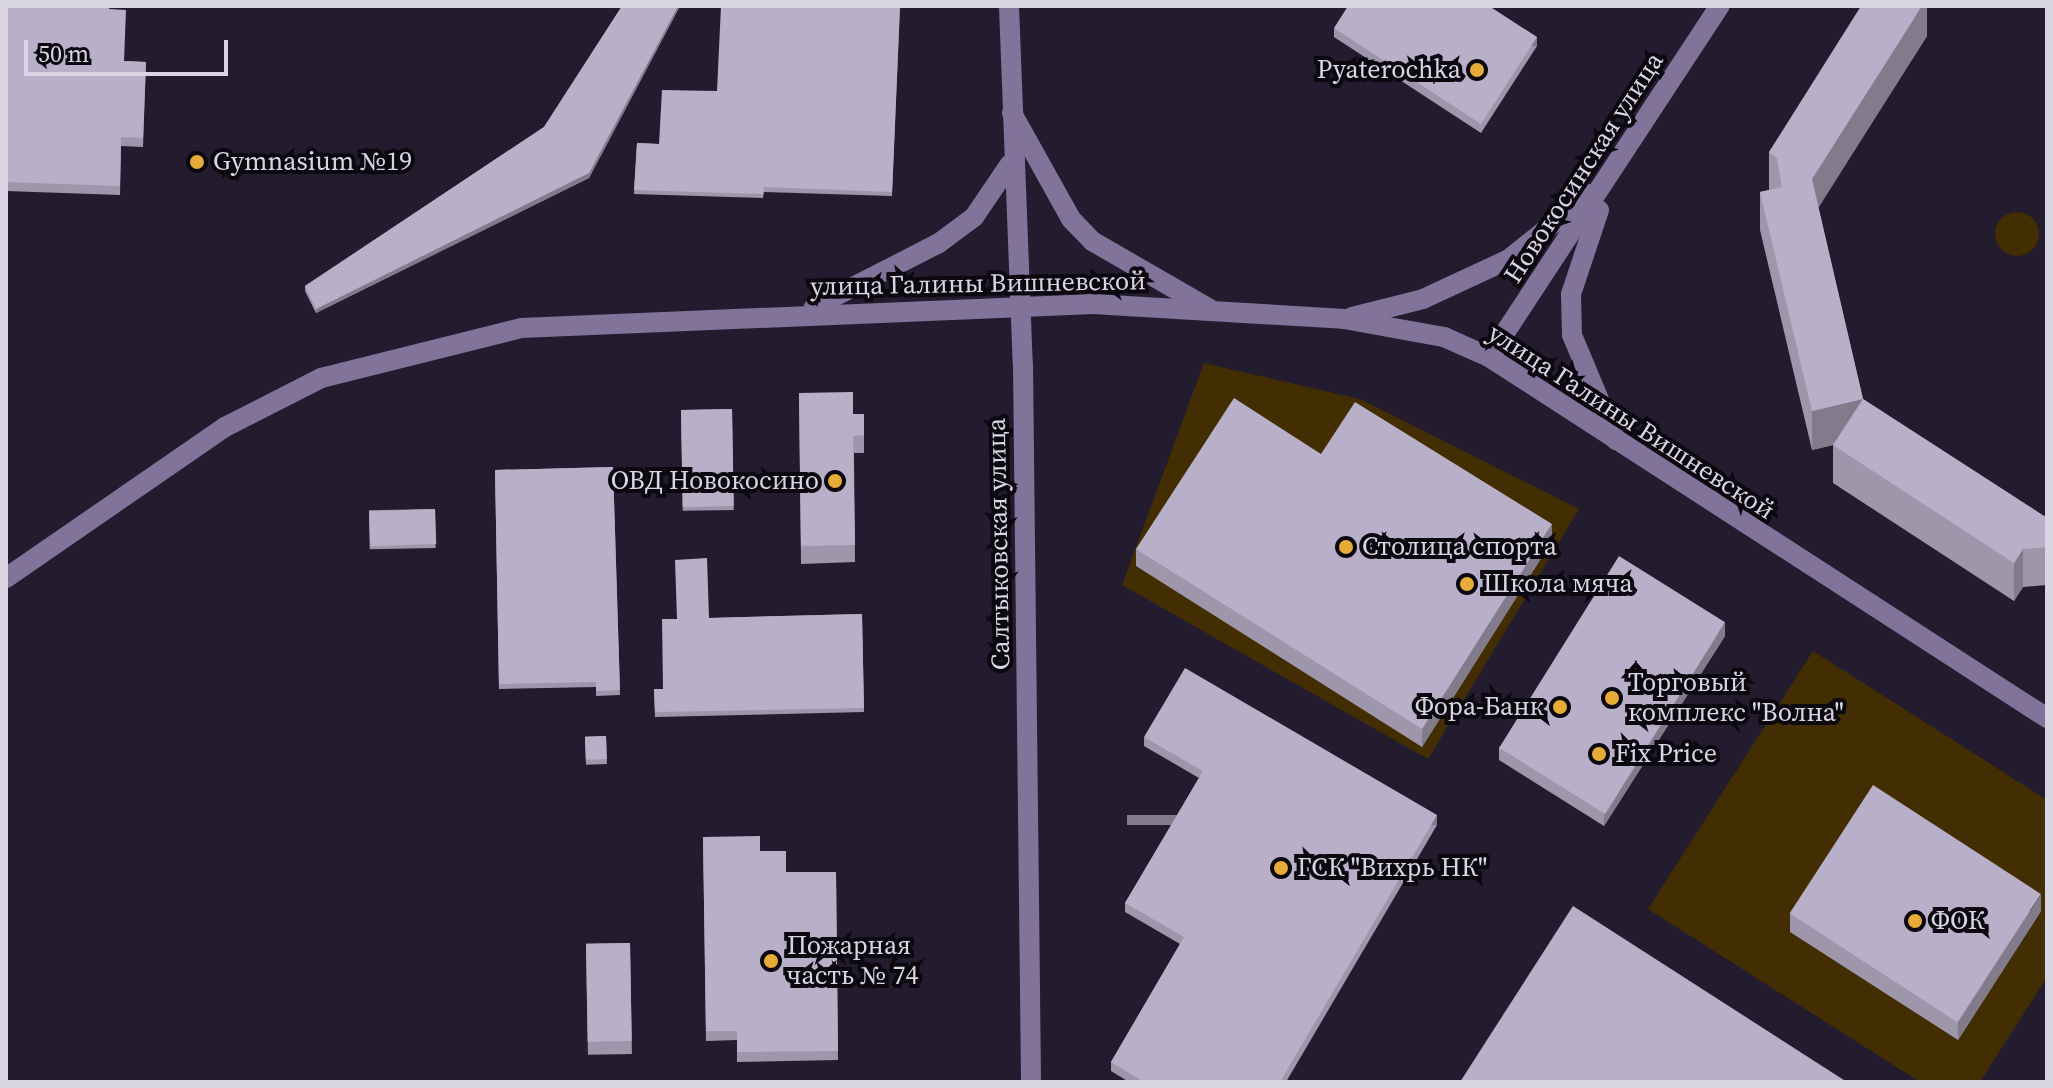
<!DOCTYPE html>
<meta charset="utf-8">
<style>
body{margin:0}
#map{position:relative;width:2053px;height:1088px;overflow:hidden;background:#231c2f;font-family:"Source Serif 4",serif}
div>[style]{position:absolute}
[style*='--x']{left:calc(var(--x)*1px);top:calc(var(--y)*1px);width:calc(var(--w)*1px);rotate:calc(var(--a)*1deg)}
.green>*{inset:0;background:#432e04}
.round{border-radius:50%}
.secondary>*{height:20px;margin:-10px;padding:0 10px;transform-origin:10px;border-radius:10px;background:#82739b}
.wall>*{inset:0;background:#9e97ac;transform-origin:0 0}
.shaded-wall>*{inset:0;background:#817b8c;transform-origin:0 0}
.building>*{inset:0;background:#b8b0c8;transform-origin:0 0}
.dots>*{width:22px;height:22px;translate:-50% -50%;box-sizing:border-box;border:4px solid #0b0810;border-radius:50%}
span{translate:-50% -50%;white-space:nowrap;text-align:center;line-height:1.15;-webkit-text-stroke:8px #0b0810;paint-order:stroke}
.poi-label{font-size:26px;color:#d9d5e2}
.right{translate:-100% -50%;text-align:right}
.left{translate:0 -50%;text-align:left}
.street-label{font-size:26px;color:#d9d5e2}
.frame{position:absolute;inset:0;border:8px solid #d9d5e2;pointer-events:none}
.scale{position:absolute;left:24px;top:40px;width:204px;height:36px;box-sizing:border-box;border:4px solid #d9d5e2;border-top:0;padding-left:10px;font-size:24px;line-height:28px;white-space:nowrap;color:#d9d5e2;-webkit-text-stroke:6px #0b0810;paint-order:stroke}
</style>
<div id="map">
<div class="green">
<div class="round" style="left:1995px;top:212px;width:44px;height:44px"></div>
<div style="clip-path:polygon(1204px 363px,1360px 399px,1579px 509px,1428px 759px,1122px 585px)"></div>
<div style="clip-path:polygon(1813px 651px,2047px 800px,2047px 977px,1980px 1082px,1920px 1082px,1648px 909px)"></div>
</div>
<div class="secondary">
<div style="--x:1009;--y:6;--w:358;--a:87.8"></div>
<div style="--x:1023;--y:364;--w:718;--a:89.36"></div>
<div style="--x:1012;--y:113;--w:121;--a:60.9"></div>
<div style="--x:1071;--y:219;--w:30;--a:46"></div>
<div style="--x:1092;--y:241;--w:136;--a:30"></div>
<div style="--x:1599;--y:210;--w:89;--a:108.4"></div>
<div style="--x:1571;--y:294;--w:41;--a:88.6"></div>
<div style="--x:1572;--y:335;--w:114;--a:67.3"></div>
<div style="--x:814;--y:307;--w:140;--a:-27.1"></div>
<div style="--x:939;--y:243;--w:44;--a:-36.6"></div>
<div style="--x:974;--y:217;--w:64;--a:-55.8"></div>
<div style="--x:1352;--y:317;--w:73;--a:-14.2"></div>
<div style="--x:1423;--y:299;--w:95;--a:-24.9"></div>
<div style="--x:1509;--y:259;--w:104;--a:-38.7"></div>
<div style="--x:1489;--y:357;--w:420;--a:-56.7"></div>
<div style="--x:6;--y:578;--w:266;--a:-34.6"></div>
<div style="--x:225;--y:427;--w:108;--a:-27"></div>
<div style="--x:321;--y:378;--w:206;--a:-14"></div>
<div style="--x:521;--y:328;--w:573;--a:-2.4"></div>
<div style="--x:1093;--y:304;--w:251;--a:3.4"></div>
<div style="--x:1344;--y:319;--w:102;--a:10.2"></div>
<div style="--x:1444;--y:337;--w:49;--a:24"></div>
<div style="--x:1489;--y:357;--w:665;--a:32.9"></div>
</div>
<div class="wall">
<div style="clip-path:polygon(6px 6px,86px 7px,110px 9px,124px 61px,146px 62px,143px 147px,121px 146px,120px 195px,6px 191px)"></div>
<div style="clip-path:polygon(622px 6px,680px 6px,589px 178px,316px 313px,305px 291px,305px 286px,544px 127px)"></div>
<div style="clip-path:polygon(900px 6px,892px 196px,764px 192px,763px 198px,634px 194px,637px 143px,659px 144px)"></div>
<div style="clip-path:polygon(1927px 6px,1927px 36px,1818px 207px,1863px 399px,2044px 516px,2047px 515px,2047px 585px,2023px 587px,2014px 601px,1833px 483px,1833px 445px,1812px 450px,1760px 230px,1760px 192px,1769px 190px,1769px 152px)"></div>
<div style="clip-path:polygon(1334px 28px,1537px 46px,1481px 133px,1334px 37px)"></div>
<div style="clip-path:polygon(799px 393px,864px 435px,864px 453px,854px 453px,855px 562px,801px 564px)"></div>
<div style="left:732px;top:409px;width:101px;height:51px;rotate:89deg"></div>
<div style="clip-path:polygon(1321px 454px,1552px 541px,1422px 747px,1136px 566px,1136px 549px)"></div>
<div style="clip-path:polygon(613px 467px,620px 695px,596px 696px,596px 687px,499px 689px,495px 470px)"></div>
<div style="left:435px;top:509px;width:39px;height:66px;rotate:89deg"></div>
<div style="clip-path:polygon(862px 614px,864px 712px,655px 717px,654px 689px,663px 689px,709px 618px)"></div>
<div style="clip-path:polygon(1725px 636px,1604px 826px,1499px 760px,1499px 747px)"></div>
<div style="left:606px;top:736px;width:28px;height:21px;rotate:88deg"></div>
<div style="clip-path:polygon(1144px 737px,1437px 825px,1286px 1082px,1129px 1082px,1111px 1071px,1111px 1062px,1180px 944px,1125px 912px,1125px 903px,1199px 778px,1144px 746px)"></div>
<div style="clip-path:polygon(703px 837px,760px 851px,786px 872px,836px 872px,838px 1060px,737px 1062px,737px 1040px,706px 1041px)"></div>
<div style="clip-path:polygon(2041px 911px,1958px 1040px,1790px 932px,1790px 914px)"></div>
<div style="left:630px;top:943px;width:111px;height:44px;rotate:89deg"></div>
</div>
<div class="shaded-wall">
<div style="clip-path:polygon(678px 6px,680px 6px,589px 178px,316px 313px,316px 309px,589px 173px)"></div>
<div style="clip-path:polygon(1922px 6px,1927px 6px,1927px 36px,1812px 218px,1812px 179px)"></div>
<div style="left:1537px;top:37px;width:9px;height:103px;rotate:90deg"></div>
<div style="clip-path:polygon(1863px 399px,1863px 438px,1812px 450px,1812px 411px)"></div>
<div style="clip-path:polygon(1552px 524px,1552px 541px,1422px 747px,1422px 729px)"></div>
<div style="clip-path:polygon(2023px 549px,2023px 587px,2014px 601px,2014px 563px)"></div>
<div style="clip-path:polygon(1725px 622px,1725px 636px,1604px 826px,1604px 813px)"></div>
<div style="left:1437px;top:815px;width:10px;height:310px;rotate:90deg"></div>
<div style="clip-path:polygon(2041px 894px,2041px 911px,1958px 1040px,1958px 1022px)"></div>
</div>
<div class="building">
<div style="clip-path:polygon(6px 6px,109px 6px,109px 9px,126px 10px,124px 61px,146px 62px,143px 138px,121px 137px,120px 186px,6px 182px)"></div>
<div style="clip-path:polygon(622px 6px,678px 6px,589px 173px,316px 309px,305px 286px,544px 127px)"></div>
<div style="clip-path:polygon(721px 6px,900px 6px,892px 192px,764px 187px,763px 194px,634px 190px,637px 143px,659px 144px,662px 90px,717px 91px)"></div>
<div style="clip-path:polygon(1348px 6px,1489px 6px,1537px 37px,1481px 124px,1334px 28px)"></div>
<div style="clip-path:polygon(1861px 6px,1922px 6px,1812px 179px,1863px 399px,2044px 516px,2047px 515px,2047px 547px,2023px 549px,2014px 563px,1833px 445px,1863px 399px,1812px 411px,1760px 192px,1782px 187px,1777px 158px,1769px 152px)"></div>
<div style="clip-path:polygon(853px 392px,853px 414px,864px 414px,864px 435px,853px 436px,855px 545px,801px 546px,799px 393px)"></div>
<div style="clip-path:polygon(1234px 398px,1321px 454px,1355px 402px,1552px 524px,1422px 729px,1136px 549px)"></div>
<div style="left:732px;top:409px;width:97px;height:51px;rotate:89deg"></div>
<div style="clip-path:polygon(613px 467px,620px 690px,596px 691px,596px 682px,499px 684px,495px 470px)"></div>
<div style="left:435px;top:509px;width:35px;height:66px;rotate:88deg"></div>
<div style="left:1619px;top:556px;width:125px;height:226px;rotate:32deg"></div>
<div style="clip-path:polygon(707px 558px,709px 618px,862px 614px,864px 708px,655px 712px,654px 689px,663px 689px,662px 619px,677px 619px,675px 560px)"></div>
<div style="clip-path:polygon(1185px 668px,1437px 815px,1280px 1082px,1144px 1082px,1111px 1062px,1184px 937px,1125px 903px,1203px 771px,1144px 737px)"></div>
<div style="left:606px;top:736px;width:23px;height:21px;rotate:88deg"></div>
<div style="left:1873px;top:785px;width:200px;height:153px;rotate:33deg"></div>
<div style="clip-path:polygon(760px 836px,760px 851px,786px 851px,786px 872px,836px 872px,838px 1051px,737px 1052px,737px 1031px,706px 1031px,703px 837px)"></div>
<div style="clip-path:polygon(1573px 906px,1847px 1082px,1460px 1082px)"></div>
<div style="left:630px;top:943px;width:98px;height:44px;rotate:89deg"></div>
</div>
<div class="dots">
<div style="left:1477px;top:70px;background:#e7ac37"></div>
<div style="left:197px;top:162px;background:#e7ac37"></div>
<div style="left:835px;top:481px;background:#e7ac37"></div>
<div style="left:1346px;top:547px;background:#e7ac37"></div>
<div style="left:1467px;top:584px;background:#e7ac37"></div>
<div style="left:1612px;top:698px;background:#e7ac37"></div>
<div style="left:1560px;top:707px;background:#e7ac37"></div>
<div style="left:1599px;top:754px;background:#e7ac37"></div>
<div style="left:1281px;top:868px;background:#e7ac37"></div>
<div style="left:1915px;top:921px;background:#e7ac37"></div>
<div style="left:771px;top:961px;background:#e7ac37"></div>
</div>
<div class="poi-label">
<span class="right" style="left:1461px;top:70px">Pyaterochka</span>
<span class="left" style="left:213px;top:162px">Gymnasium №19</span>
<span class="right" style="left:819px;top:481px">ОВД Новокосино</span>
<span class="left" style="left:1362px;top:547px">Столица спорта</span>
<span class="left" style="left:1483px;top:584px">Школа мяча</span>
<span class="left" style="left:1628px;top:698px">Торговый<br>комплекс "Волна"</span>
<span class="right" style="left:1544px;top:707px">Фора-Банк</span>
<span class="left" style="left:1615px;top:754px">Fix Price</span>
<span class="left" style="left:1297px;top:868px">ГСК "Вихрь НК"</span>
<span class="left" style="left:1931px;top:921px">ФОК</span>
<span class="left" style="left:787px;top:961px">Пожарная<br>часть № 74</span>
</div>
<div class="street-label">
<span style="left:1584px;top:168px;rotate:-57deg">Новокосинская улица</span>
<span style="left:978px;top:284px;rotate:-1deg">улица Галины Вишневской</span>
<span style="left:1631px;top:422px;rotate:33deg">улица Галины Вишневской</span>
<span style="left:999px;top:544px;rotate:-91deg">Салтыковская улица</span>
</div>
<div class="frame"></div>
<div class="scale">50 m</div>
</div>
